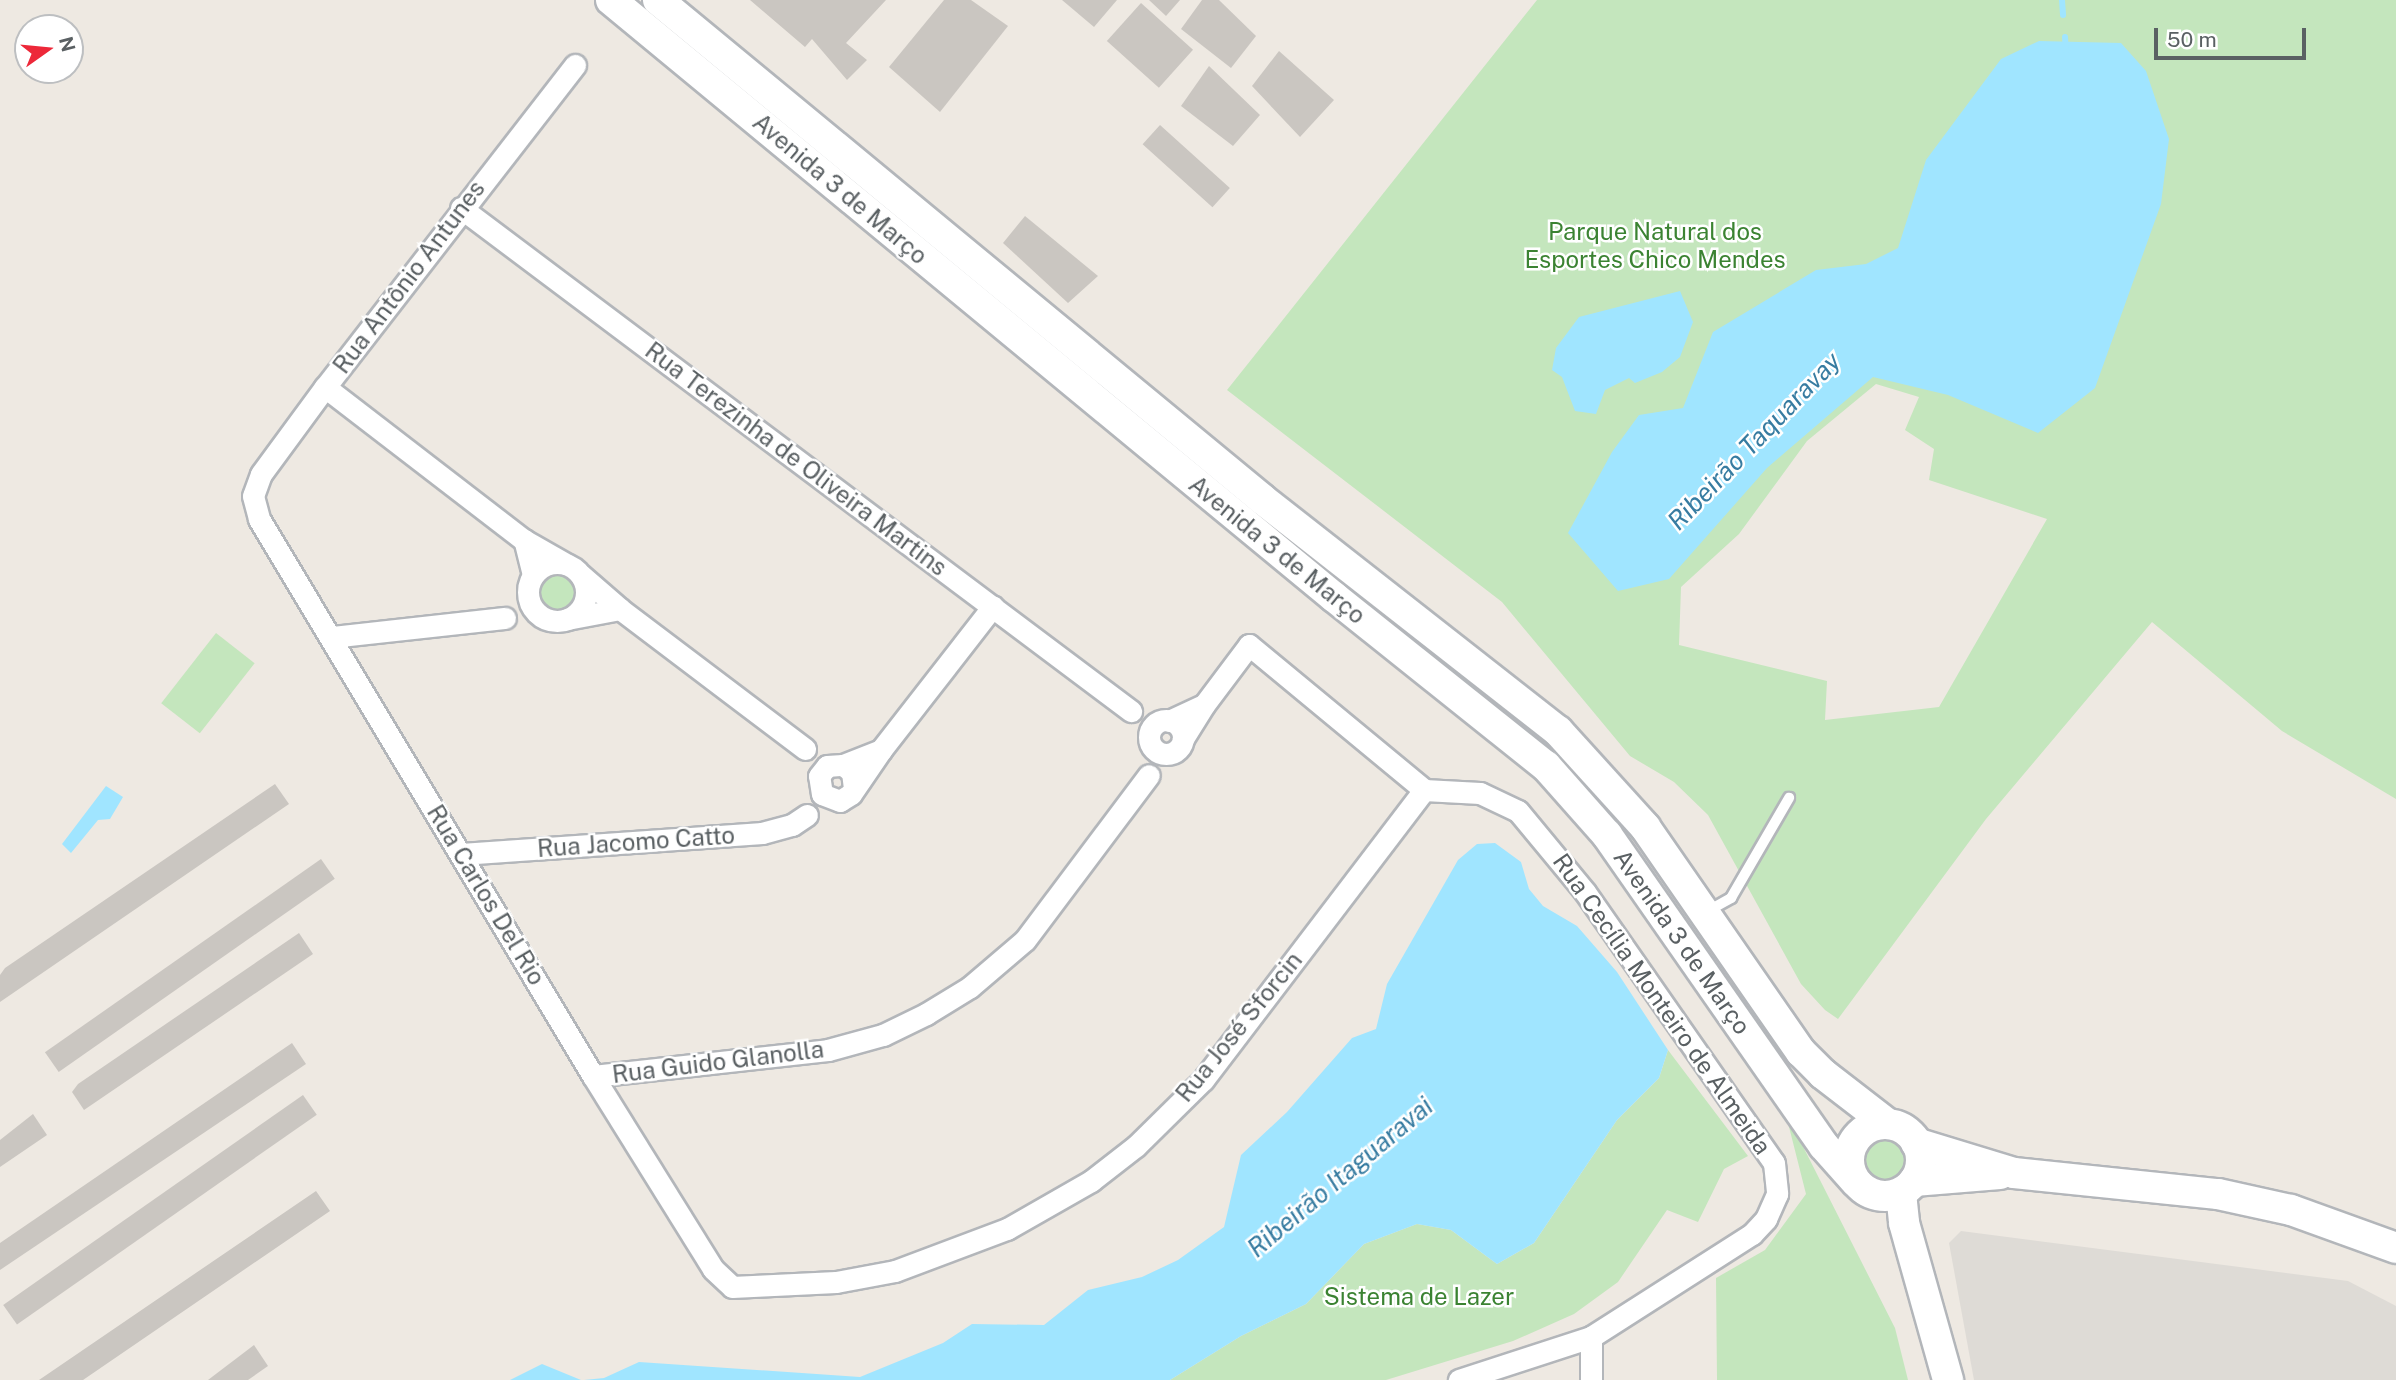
<!DOCTYPE html>
<meta charset="utf-8">
<style>
body{margin:0}
#map{position:relative;width:2396px;height:1380px;overflow:hidden;background:#eee9e2;font-family:"Public Sans",sans-serif}
div>[style]{position:absolute}
[style*='--x']{left:calc(var(--x)*1px);top:calc(var(--y)*1px);width:calc(var(--w)*1px);rotate:calc(var(--a)*1deg)}
.industrial>*{inset:0;background:#dedbd6}
.green>*{inset:0;background:#c4e6bd;transform-origin:0 0}
.round{border-radius:50%}
.water>*{inset:0;background:#a0e5ff}
.stream>*{height:6px;margin:-3px;padding:0 3px;transform-origin:3px;border-radius:3px;background:#a0e5ff}
.building>*{inset:0;background:#cac6c1;transform-origin:0 0}
.roads{filter:drop-shadow(2px 0 #b3b6ba) drop-shadow(-2px 0 #b3b6ba) drop-shadow(0 2px #b3b6ba) drop-shadow(0 -2px #b3b6ba)}
.lane>*{height:10px;margin:-5px;padding:0 5px;transform-origin:5px;border-radius:5px;background:#fff}
.street>*{height:21px;margin:-10.5px;padding:0 10.5px;transform-origin:10.5px;border-radius:10.5px;background:#fff}
.street>.ring{margin:-10.5px;padding:0;box-sizing:content-box;background:none;border:21px solid #fff;border-radius:50%}
.secondary>*{height:30px;margin:-15px;padding:0 15px;transform-origin:15px;border-radius:15px;background:#fff}
.secondary>.ring{margin:-15px;padding:0;box-sizing:content-box;background:none;border:30px solid #fff;border-radius:50%}
span{translate:-50% -50%;white-space:nowrap;text-align:center;line-height:1.15;-webkit-text-stroke:5px #fff;paint-order:stroke}
.street-label{font-size:24px;color:#5a6063}
.park-label{font-size:24px;color:#3b8332}
.water-label{font-size:26px;color:#377ca1;font-style:italic}
.north{position:absolute;left:14px;top:14px;width:70px;height:70px;box-sizing:border-box;background:#fff;border:2px solid #bdbfc1;border-radius:50%;rotate:75deg;font-size:19px;font-weight:700;line-height:28px;text-align:center;color:#5a6063}
.north::after{content:'';display:block;margin:auto;width:24px;height:32px;background:#ed2839;clip-path:polygon(50% 0,100% 100%,50% 72%,0 100%)}
.scale{position:absolute;left:2154px;top:28px;width:152px;height:32px;box-sizing:border-box;border:4px solid #5a6063;border-top:0;padding-left:9px;font-size:21px;line-height:24px;white-space:nowrap;color:#5a6063;-webkit-text-stroke:5px #fff;paint-order:stroke}
</style>
<div id="map">
<div class="industrial">
<div style="clip-path:polygon(1961px 1231px,2348px 1281px,2396px 1306px,2396px 1380px,1974px 1380px,1949px 1243px)"></div>
</div>
<div class="green">
<div style="clip-path:polygon(evenodd,1537px 0,2396px 0,2396px 799px,2282px 731px,2152px 622px,1986px 819px,1838px 1019px,1825px 1010px,1801px 984px,1708px 815px,1674px 782px,1630px 756px,1502px 602px,1227px 390px,1537px 0,1876px 384px,1919px 397px,1905px 430px,1934px 449px,1929px 480px,2047px 519px,1939px 707px,1825px 720px,1827px 681px,1679px 645px,1681px 587px,1739px 534px,1807px 441px,1876px 384px)"></div>
<div class="round" style="left:534px;top:569px;width:46px;height:46px"></div>
<div style="left:216px;top:633px;width:49px;height:89px;rotate:38deg"></div>
<div style="clip-path:polygon(1668px 1050px,1748px 1156px,1724px 1169px,1698px 1222px,1667px 1210px,1618px 1282px,1574px 1314px,1513px 1341px,1386px 1380px,1170px 1380px,1241px 1336px,1306px 1304px,1364px 1244px,1417px 1224px,1451px 1230px,1497px 1264px,1534px 1243px,1617px 1120px,1659px 1078px)"></div>
<div style="clip-path:polygon(1785px 1111px,1895px 1328px,1908px 1380px,1717px 1380px,1716px 1278px,1765px 1250px,1806px 1194px)"></div>
<div class="round" style="left:1859px;top:1134px;width:48px;height:48px"></div>
</div>
<div class="water">
<div style="clip-path:polygon(2039px 41px,2121px 43px,2146px 71px,2169px 139px,2161px 204px,2095px 388px,2038px 433px,1948px 395px,1873px 377px,1767px 468px,1669px 579px,1618px 591px,1568px 533px,1612px 452px,1639px 415px,1683px 408px,1713px 332px,1816px 270px,1866px 264px,1898px 248px,1926px 160px,2001px 59px)"></div>
<div style="clip-path:polygon(1680px 291px,1693px 322px,1680px 357px,1662px 372px,1635px 383px,1629px 378px,1605px 390px,1596px 414px,1575px 411px,1562px 377px,1552px 370px,1556px 348px,1579px 317px)"></div>
<div style="clip-path:polygon(106px 786px,123px 797px,110px 819px,98px 820px,71px 853px,62px 844px)"></div>
<div style="clip-path:polygon(1495px 843px,1521px 862px,1529px 889px,1543px 906px,1577px 926px,1617px 972px,1668px 1050px,1659px 1078px,1617px 1120px,1534px 1243px,1497px 1264px,1451px 1230px,1417px 1224px,1364px 1244px,1306px 1304px,1241px 1336px,1170px 1380px,584px 1380px,604px 1378px,639px 1362px,860px 1377px,943px 1343px,972px 1324px,1044px 1325px,1088px 1290px,1142px 1277px,1178px 1260px,1224px 1227px,1241px 1155px,1287px 1112px,1352px 1038px,1376px 1029px,1387px 984px,1458px 860px,1477px 844px)"></div>
<div style="clip-path:polygon(542px 1364px,581px 1380px,510px 1380px)"></div>
</div>
<div class="stream">
<div style="--x:2062;--y:0;--w:15;--a:86"></div>
<div style="--x:2065;--y:37;--w:13;--a:86"></div>
</div>
<div class="building">
<div style="clip-path:polygon(750px 0,886px 0,846px 43px,867px 60px,847px 80px,812px 39px,805px 47px)"></div>
<div style="clip-path:polygon(944px 0,971px 0,1008px 26px,940px 112px,889px 67px)"></div>
<div style="clip-path:polygon(1062px 0,1117px 0,1094px 27px)"></div>
<div style="clip-path:polygon(1149px 0,1180px 0,1166px 16px)"></div>
<div style="clip-path:polygon(1202px 0,1219px 0,1256px 36px,1231px 68px,1181px 29px)"></div>
<div style="left:1141px;top:3px;width:70px;height:51px;rotate:42deg"></div>
<div style="clip-path:polygon(1279px 51px,1334px 100px,1300px 137px,1252px 86px)"></div>
<div style="clip-path:polygon(1209px 66px,1260px 115px,1233px 146px,1181px 106px)"></div>
<div style="left:1160px;top:125px;width:94px;height:26px;rotate:42deg"></div>
<div style="clip-path:polygon(1025px 216px,1098px 276px,1068px 303px,1003px 243px)"></div>
<div style="clip-path:polygon(275px 784px,289px 804px,0 1002px,0 975px,5px 968px)"></div>
<div style="left:321px;top:859px;width:24px;height:337px;rotate:55deg"></div>
<div style="clip-path:polygon(299px 933px,313px 954px,84px 1110px,72px 1092px,78px 1084px)"></div>
<div style="clip-path:polygon(292px 1043px,306px 1064px,0 1270px,0 1243px)"></div>
<div style="left:303px;top:1095px;width:24px;height:366px;rotate:55deg"></div>
<div style="clip-path:polygon(33px 1114px,47px 1135px,0 1167px,0 1140px)"></div>
<div style="clip-path:polygon(316px 1191px,330px 1211px,232px 1278px,83px 1380px,39px 1380px)"></div>
<div style="clip-path:polygon(254px 1345px,268px 1366px,248px 1380px,208px 1380px)"></div>
</div>
<div class="roads">
<div class="lane">
<div style="--x:1706;--y:912;--w:29;--a:-29"></div>
<div style="--x:1731;--y:898;--w:116;--a:-59.9"></div>
</div>
<div class="street">
<div style="--x:575;--y:65;--w:408;--a:127.8"></div>
<div style="--x:325;--y:387;--w:108;--a:126.3"></div>
<div style="--x:261;--y:474;--w:23;--a:110"></div>
<div style="--x:253;--y:496;--w:24;--a:75"></div>
<div style="--x:259;--y:519;--w:649;--a:59.05"></div>
<div style="--x:593;--y:1076;--w:227;--a:58.1"></div>
<div style="--x:713;--y:1269;--w:26;--a:43"></div>
<div style="--x:732;--y:1287;--w:104;--a:-2.8"></div>
<div style="--x:836;--y:1282;--w:60;--a:-10.6"></div>
<div style="--x:895;--y:1271;--w:120;--a:-20.6"></div>
<div style="--x:1007;--y:1229;--w:97;--a:-29.7"></div>
<div style="--x:1091;--y:1181;--w:57;--a:-37.9"></div>
<div style="--x:1136;--y:1146;--w:94;--a:-44.6"></div>
<div style="--x:1203;--y:1080;--w:365;--a:-52.7"></div>
<div style="--x:461;--y:208;--w:838;--a:36.9"></div>
<div style="--x:325;--y:387;--w:251;--a:37.6"></div>
<div class="ring" style="left:528px;top:563px;width:37px;height:37px"></div>
<div style="--x:533;--y:575;--w:36;--a:-104"></div>
<div style="--x:524;--y:540;--w:48;--a:29.7"></div>
<div style="--x:620;--y:609;--w:232;--a:37.1"></div>
<div style="--x:567;--y:619;--w:54;--a:-10.7"></div>
<div style="--x:620;--y:609;--w:52;--a:-138.9"></div>
<div style="--x:332;--y:637;--w:174;--a:-6.3"></div>
<div style="--x:1204;--y:705;--w:75;--a:-53.1"></div>
<div style="--x:1249;--y:645;--w:227;--a:39.6"></div>
<div style="--x:1424;--y:790;--w:56;--a:3.1"></div>
<div style="--x:1480;--y:793;--w:42;--a:25.3"></div>
<div style="--x:1518;--y:811;--w:105;--a:50.4"></div>
<div style="--x:1585;--y:892;--w:330;--a:55.1"></div>
<div style="--x:1774;--y:1163;--w:31;--a:84"></div>
<div style="--x:1777;--y:1194;--w:27;--a:114"></div>
<div style="--x:1766;--y:1219;--w:21;--a:133"></div>
<div style="--x:1752;--y:1234;--w:191;--a:147.4"></div>
<div style="--x:1591;--y:1337;--w:139;--a:162"></div>
<div class="ring" style="left:1149px;top:720px;width:13px;height:13px"></div>
<div style="--x:1169;--y:721;--w:38;--a:-25"></div>
<div style="--x:1204;--y:705;--w:40;--a:122"></div>
<div style="--x:881;--y:750;--w:182;--a:-52.1"></div>
<div style="--x:843;--y:765;--w:41;--a:-21.5"></div>
<div style="--x:881;--y:750;--w:53;--a:124.3"></div>
<div style="--x:851;--y:794;--w:13;--a:148"></div>
<div style="--x:840;--y:801;--w:19;--a:-159"></div>
<div style="--x:822;--y:794;--w:18;--a:-99"></div>
<div style="--x:819;--y:776;--w:13;--a:-51"></div>
<div style="--x:827;--y:766;--w:16;--a:-4"></div>
<div style="--x:843;--y:765;--w:11;--a:38"></div>
<div style="--x:852;--y:772;--w:16;--a:83"></div>
<div style="--x:461;--y:854;--w:302;--a:-4"></div>
<div style="--x:762;--y:833;--w:31;--a:-15"></div>
<div style="--x:792;--y:825;--w:18;--a:-34"></div>
<div style="--x:593;--y:1076;--w:236;--a:-6.3"></div>
<div style="--x:828;--y:1050;--w:57;--a:-15.3"></div>
<div style="--x:883;--y:1035;--w:48;--a:-26"></div>
<div style="--x:926;--y:1014;--w:52;--a:-31.5"></div>
<div style="--x:970;--y:987;--w:72;--a:-40.5"></div>
<div style="--x:1025;--y:940;--w:206;--a:-53.1"></div>
<div style="--x:1591;--y:1337;--w:43;--a:90"></div>
</div>
<div class="secondary">
<div style="--x:611;--y:0;--w:938;--a:39.55"></div>
<div style="--x:1334;--y:597;--w:271;--a:38.6"></div>
<div style="--x:1546;--y:766;--w:92;--a:48.5"></div>
<div style="--x:1607;--y:835;--w:379;--a:55.1"></div>
<div style="--x:1824;--y:1146;--w:48;--a:48.4"></div>
<div style="--x:658;--y:0;--w:783;--a:39.56"></div>
<div style="--x:1262;--y:499;--w:376;--a:38.1"></div>
<div style="--x:1558;--y:731;--w:130;--a:47.8"></div>
<div style="--x:1645;--y:827;--w:274;--a:55.3"></div>
<div style="--x:1801;--y:1052;--w:31;--a:45"></div>
<div style="--x:1823;--y:1074;--w:82;--a:37.6"></div>
<div class="ring" style="left:1849px;top:1124px;width:42px;height:42px"></div>
<div style="--x:1916;--y:1143;--w:102;--a:17"></div>
<div style="--x:2014;--y:1173;--w:205;--a:5.9"></div>
<div style="--x:2218;--y:1194;--w:75;--a:12.4"></div>
<div style="--x:2291;--y:1210;--w:112;--a:19.9"></div>
<div style="--x:1914;--y:1181;--w:86;--a:-4.7"></div>
<div style="--x:1901;--y:1193;--w:30;--a:84"></div>
<div style="--x:1904;--y:1223;--w:163;--a:74.3"></div>
</div>
</div>
<div class="street-label">
<span style="left:840px;top:189px;rotate:40deg">Avenida 3 de Março</span>
<span style="left:409px;top:277px;rotate:-53deg">Rua Antônio Antunes</span>
<span style="left:796px;top:459px;rotate:37deg">Rua Terezinha de Oliveira Martins</span>
<span style="left:1277px;top:550px;rotate:39deg">Avenida 3 de Março</span>
<span style="left:636px;top:842px;rotate:-4deg">Rua Jacomo Catto</span>
<span style="left:486px;top:895px;rotate:59deg">Rua Carlos Del Rio</span>
<span style="left:1682px;top:942px;rotate:55deg">Avenida 3 de Março</span>
<span style="left:1662px;top:1004px;rotate:55deg">Rua Cecília Monteiro de Almeida</span>
<span style="left:1239px;top:1027px;rotate:-51deg">Rua José Sforcin</span>
<span style="left:718px;top:1062px;rotate:-7deg">Rua Guido Glanolla</span>
</div>
<div class="park-label">
<span style="left:1655px;top:246px">Parque Natural dos<br>Esportes Chico Mendes</span>
<span style="left:1419px;top:1297px">Sistema de Lazer</span>
</div>
<div class="water-label">
<span style="left:1754px;top:441px;rotate:-46deg">Ribeirão Taquaravay</span>
<span style="left:1340px;top:1177px;rotate:-40deg">Ribeirão Itaguaravai</span>
</div>
<div class="north">N</div>
<div class="scale">50 m</div>
</div>
